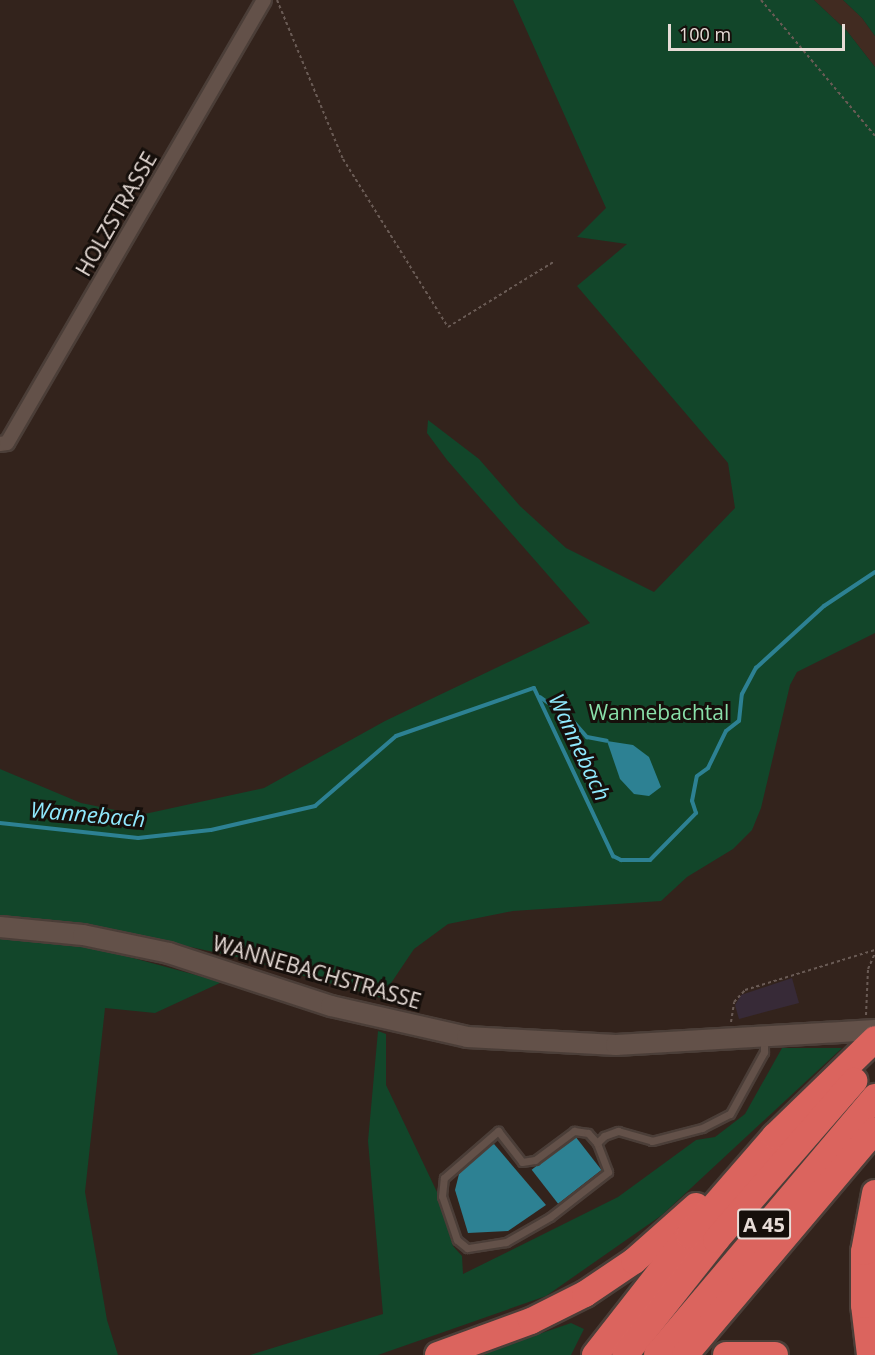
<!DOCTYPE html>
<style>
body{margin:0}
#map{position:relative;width:875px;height:1355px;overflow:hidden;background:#33231c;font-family:"Open Sans",sans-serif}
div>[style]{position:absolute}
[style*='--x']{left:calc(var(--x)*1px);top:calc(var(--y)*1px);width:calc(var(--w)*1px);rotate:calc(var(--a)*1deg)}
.industrial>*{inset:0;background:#372a37}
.built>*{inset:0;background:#412b21}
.green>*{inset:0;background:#12462a}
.water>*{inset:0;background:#2d8193;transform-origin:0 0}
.stream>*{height:4px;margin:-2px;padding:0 2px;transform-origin:2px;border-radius:2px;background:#2d8193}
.path>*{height:2px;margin-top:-1px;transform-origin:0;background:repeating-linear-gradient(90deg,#6a5b55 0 3px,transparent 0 6px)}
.roads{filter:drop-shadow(2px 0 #4b3e38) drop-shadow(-2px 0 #4b3e38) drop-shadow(0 2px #4b3e38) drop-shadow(0 -2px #4b3e38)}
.service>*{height:7px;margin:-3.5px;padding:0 3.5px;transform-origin:3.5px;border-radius:3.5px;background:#635149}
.minor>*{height:14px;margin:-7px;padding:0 7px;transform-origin:7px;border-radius:7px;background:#635149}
.secondary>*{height:20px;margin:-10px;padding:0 10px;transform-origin:10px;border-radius:10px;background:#635149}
.motorway>*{height:26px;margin:-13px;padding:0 13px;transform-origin:13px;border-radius:13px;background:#db645e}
span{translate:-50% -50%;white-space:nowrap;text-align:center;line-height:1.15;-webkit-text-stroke:6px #160f0b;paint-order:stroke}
.shield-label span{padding:2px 4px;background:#160f0b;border:2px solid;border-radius:4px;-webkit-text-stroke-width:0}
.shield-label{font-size:20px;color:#e7dcd7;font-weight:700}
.street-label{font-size:21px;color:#e7dcd7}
.park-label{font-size:21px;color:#89dfa9}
.water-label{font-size:22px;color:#90e9fe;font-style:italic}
.scale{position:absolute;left:668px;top:24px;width:177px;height:27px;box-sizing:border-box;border:3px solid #e7dcd7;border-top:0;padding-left:8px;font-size:18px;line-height:21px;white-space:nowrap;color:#e7dcd7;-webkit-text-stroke:4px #160f0b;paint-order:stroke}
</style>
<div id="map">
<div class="industrial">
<div style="clip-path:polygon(792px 978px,799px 1003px,739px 1019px,735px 1005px,741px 995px)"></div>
</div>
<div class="built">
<div style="clip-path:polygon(814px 0,843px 0,862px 18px,875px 36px,875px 67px,847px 31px)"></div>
</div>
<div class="green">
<div style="clip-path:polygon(513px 0,814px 0,847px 31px,875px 67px,875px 633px,797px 672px,790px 685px,761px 808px,752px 830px,733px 849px,687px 877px,661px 901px,513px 911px,448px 924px,414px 949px,381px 998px,241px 958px,85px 924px,0 915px,0 769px,81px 803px,140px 815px,264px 788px,385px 721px,590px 623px,447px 460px,427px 433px,428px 420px,479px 459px,520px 506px,566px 548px,654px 592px,735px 508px,728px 463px,577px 286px,627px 244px,577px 237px,606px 208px)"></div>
<div style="clip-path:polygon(843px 0,875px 0,875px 36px,862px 18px)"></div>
<div style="clip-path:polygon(0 938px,81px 944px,222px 982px,155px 1013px,105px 1008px,85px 1192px,107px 1320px,118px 1355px,0 1355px)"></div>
<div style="clip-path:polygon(378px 1031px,386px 1034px,386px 1085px,437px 1192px,453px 1246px,462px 1256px,463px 1274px,618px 1197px,696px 1140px,715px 1137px,745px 1114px,782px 1048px,842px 1048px,662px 1215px,546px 1296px,378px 1355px,250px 1355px,383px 1314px,368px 1141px)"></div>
<div style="clip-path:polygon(571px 1323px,584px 1329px,571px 1355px,478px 1355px)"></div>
</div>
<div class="water">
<div style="clip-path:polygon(607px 741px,633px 745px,649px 757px,661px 787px,649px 796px,634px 794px,620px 779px)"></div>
<div style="left:575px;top:1136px;width:43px;height:55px;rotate:52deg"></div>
<div style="clip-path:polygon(494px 1144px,546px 1205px,508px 1231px,468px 1233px,455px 1190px,459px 1174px,479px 1152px)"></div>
</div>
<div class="stream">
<div style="--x:540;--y:697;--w:39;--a:36"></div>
<div style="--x:572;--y:720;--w:23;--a:49"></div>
<div style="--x:587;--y:737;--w:20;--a:11"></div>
<div style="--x:0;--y:823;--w:139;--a:6.2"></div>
<div style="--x:138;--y:838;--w:73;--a:-6.3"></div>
<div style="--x:211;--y:830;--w:107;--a:-13"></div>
<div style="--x:315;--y:806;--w:107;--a:-40.8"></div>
<div style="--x:396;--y:736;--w:146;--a:-19.2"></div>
<div style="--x:534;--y:688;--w:186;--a:64.8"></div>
<div style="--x:613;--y:856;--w:9;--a:27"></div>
<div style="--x:621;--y:860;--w:29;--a:0"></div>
<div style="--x:650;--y:860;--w:66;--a:-45.6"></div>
<div style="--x:696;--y:813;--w:13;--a:-108"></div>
<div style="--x:692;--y:801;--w:25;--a:-79"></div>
<div style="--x:697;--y:776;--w:14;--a:-36"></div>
<div style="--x:708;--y:768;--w:41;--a:-64.1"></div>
<div style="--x:726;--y:731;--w:16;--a:-38"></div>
<div style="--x:739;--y:721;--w:27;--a:-84"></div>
<div style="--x:742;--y:694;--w:30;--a:-62"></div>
<div style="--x:756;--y:668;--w:92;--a:-42.4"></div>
<div style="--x:824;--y:606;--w:61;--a:-33.7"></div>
</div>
<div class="path">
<div style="--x:277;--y:0;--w:172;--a:67.5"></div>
<div style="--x:343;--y:159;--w:198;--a:58"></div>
<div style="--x:448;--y:327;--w:126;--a:-31.7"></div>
<div style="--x:761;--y:0;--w:177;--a:50"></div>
<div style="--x:866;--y:1015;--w:46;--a:-87.5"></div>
<div style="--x:868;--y:969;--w:17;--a:-66"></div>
<div style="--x:731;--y:1022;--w:20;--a:-81"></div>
<div style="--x:734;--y:1002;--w:16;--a:-47"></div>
<div style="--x:745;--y:990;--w:136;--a:-17.1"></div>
</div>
<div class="roads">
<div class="service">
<div style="--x:597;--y:1143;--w:31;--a:69"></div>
<div style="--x:608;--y:1172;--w:73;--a:142.2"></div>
<div style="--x:550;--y:1217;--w:51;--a:150.4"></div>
<div style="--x:506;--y:1242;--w:39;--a:171"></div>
<div style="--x:467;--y:1248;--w:13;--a:-141"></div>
<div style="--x:457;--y:1240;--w:46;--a:-108.8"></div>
<div style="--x:442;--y:1196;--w:18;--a:-84"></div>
<div style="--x:444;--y:1178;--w:72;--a:-41"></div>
<div style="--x:498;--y:1131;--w:39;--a:52"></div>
<div style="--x:522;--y:1162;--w:13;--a:-9"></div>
<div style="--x:535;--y:1160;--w:49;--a:-36.6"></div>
<div style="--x:574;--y:1131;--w:14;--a:8"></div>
<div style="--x:588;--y:1133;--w:13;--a:48"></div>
<div style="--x:597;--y:1143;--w:10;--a:-45"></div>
<div style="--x:604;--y:1136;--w:15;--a:-20"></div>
<div style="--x:618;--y:1131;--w:35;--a:16"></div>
<div style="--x:652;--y:1141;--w:52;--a:-14.6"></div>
<div style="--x:702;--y:1128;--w:31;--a:-27"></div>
<div style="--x:730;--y:1114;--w:71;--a:-61.3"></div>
<div style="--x:764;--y:1052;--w:13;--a:-90"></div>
</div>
<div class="minor">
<div style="--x:0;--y:444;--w:7;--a:-8"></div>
<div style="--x:7;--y:443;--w:512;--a:-59.88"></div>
</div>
<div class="secondary">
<div style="--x:0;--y:927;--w:83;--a:5.5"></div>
<div style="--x:83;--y:935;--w:88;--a:11.8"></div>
<div style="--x:169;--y:953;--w:170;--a:18.1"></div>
<div style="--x:331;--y:1006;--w:139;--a:12.8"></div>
<div style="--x:467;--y:1037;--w:149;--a:3.1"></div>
<div style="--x:616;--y:1045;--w:259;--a:-3.3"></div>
</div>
<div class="motorway">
<div style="--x:438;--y:1355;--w:99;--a:-20.1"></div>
<div style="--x:531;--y:1321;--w:60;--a:-26.6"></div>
<div style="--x:585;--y:1294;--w:59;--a:-34"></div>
<div style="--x:634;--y:1261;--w:83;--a:-41.6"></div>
<div style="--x:595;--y:1355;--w:152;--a:-51.9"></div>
<div style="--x:689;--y:1235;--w:131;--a:-49"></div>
<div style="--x:775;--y:1136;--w:139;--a:-44.1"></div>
<div style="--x:625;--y:1355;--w:147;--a:-51.6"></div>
<div style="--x:716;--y:1240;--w:211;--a:-49"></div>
<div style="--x:657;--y:1355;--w:338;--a:-49.8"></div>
<div style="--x:685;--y:1355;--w:294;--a:-49.8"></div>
<div style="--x:726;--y:1355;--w:49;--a:0"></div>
<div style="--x:870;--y:1355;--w:50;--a:-96.8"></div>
<div style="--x:864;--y:1305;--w:53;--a:-90"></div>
<div style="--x:864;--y:1252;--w:60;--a:-79.4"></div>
</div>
</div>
<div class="shield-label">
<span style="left:764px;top:1224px">A 45</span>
</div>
<div class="street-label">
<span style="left:116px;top:214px;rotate:-60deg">HOLZSTRASSE</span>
<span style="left:317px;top:972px;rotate:16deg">WANNEBACHSTRASSE</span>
</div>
<div class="park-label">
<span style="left:659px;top:712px">Wannebachtal</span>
</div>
<div class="water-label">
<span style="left:580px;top:747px;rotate:65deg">Wannebach</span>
<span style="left:88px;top:814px;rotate:5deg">Wannebach</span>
</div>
<div class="scale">100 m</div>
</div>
